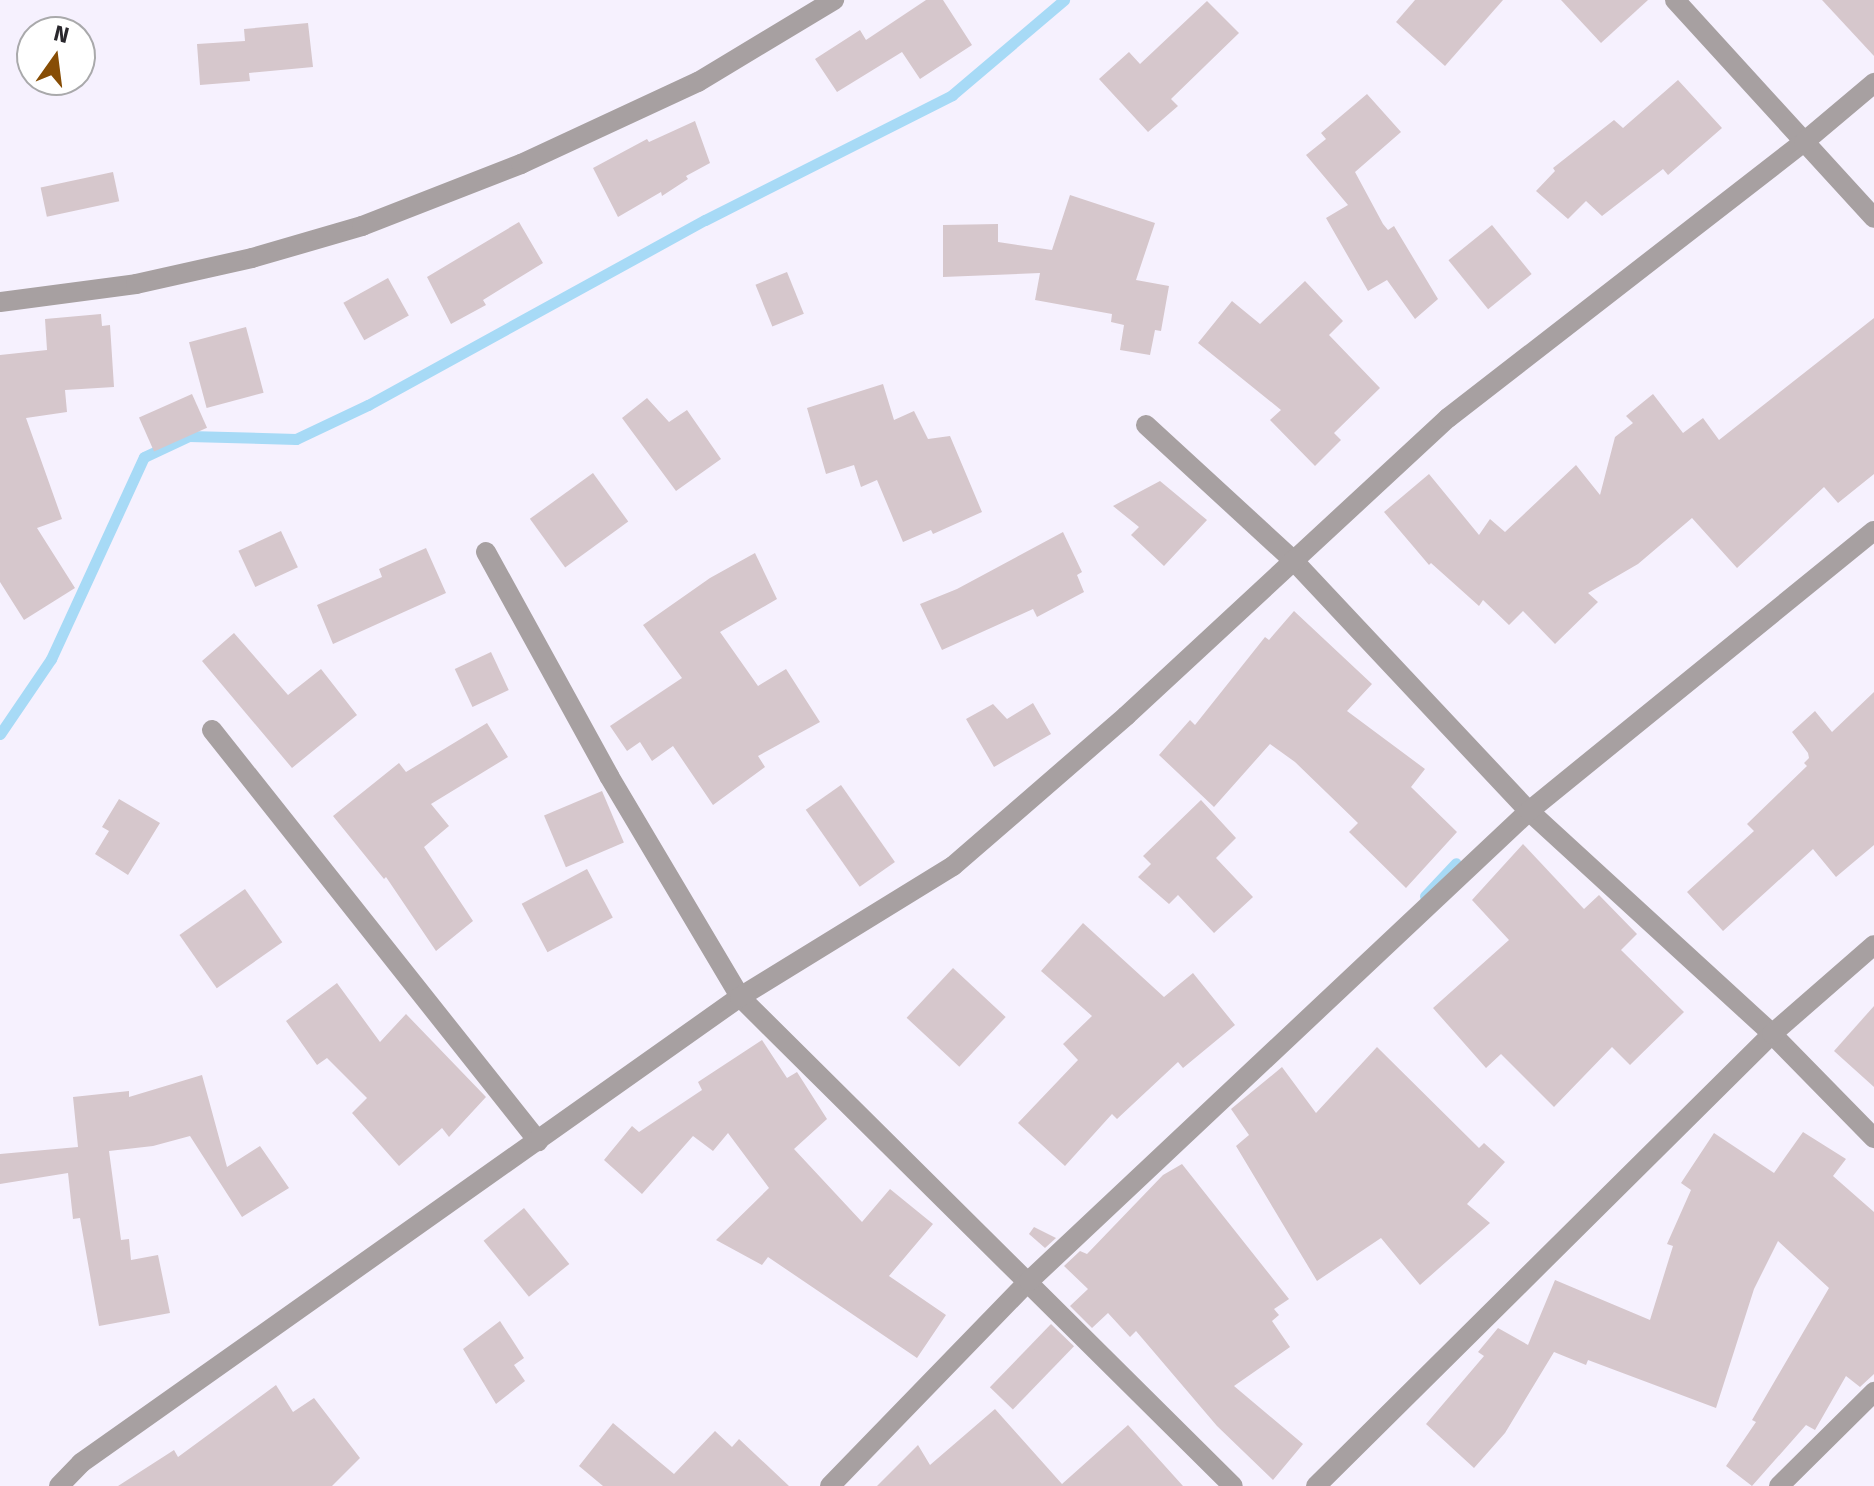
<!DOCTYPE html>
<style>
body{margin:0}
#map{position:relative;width:1874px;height:1486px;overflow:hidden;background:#f6f1fe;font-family:"Fira Sans",sans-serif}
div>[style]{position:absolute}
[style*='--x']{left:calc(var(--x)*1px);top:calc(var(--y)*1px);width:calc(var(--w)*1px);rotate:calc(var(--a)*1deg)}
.stream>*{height:11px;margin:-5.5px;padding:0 5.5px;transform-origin:5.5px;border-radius:5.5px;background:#a7daf6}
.building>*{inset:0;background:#d6c7cc;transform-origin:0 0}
.street>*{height:20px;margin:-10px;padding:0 10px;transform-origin:10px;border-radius:10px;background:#a7a0a1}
span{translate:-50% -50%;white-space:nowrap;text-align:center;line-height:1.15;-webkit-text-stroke:8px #fff;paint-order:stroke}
.north{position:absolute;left:16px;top:16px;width:80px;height:80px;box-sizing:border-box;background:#fff;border:2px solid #a9a9ab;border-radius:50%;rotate:14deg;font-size:22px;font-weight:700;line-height:32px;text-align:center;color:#29272c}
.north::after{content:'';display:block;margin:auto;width:28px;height:36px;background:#874d05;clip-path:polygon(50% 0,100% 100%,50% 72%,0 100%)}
</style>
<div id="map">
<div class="stream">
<div style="--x:0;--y:734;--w:91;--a:-55.8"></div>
<div style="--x:51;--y:659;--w:222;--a:-65.3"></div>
<div style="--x:144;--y:457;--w:50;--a:-25"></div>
<div style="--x:189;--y:436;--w:107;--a:1.6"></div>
<div style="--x:296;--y:439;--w:80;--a:-25.3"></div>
<div style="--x:368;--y:405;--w:384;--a:-28.8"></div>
<div style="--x:705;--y:220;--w:277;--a:-26.8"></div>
<div style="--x:952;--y:95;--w:147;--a:-40.3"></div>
<div style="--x:1425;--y:896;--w:45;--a:-46.8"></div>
</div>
<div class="building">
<div style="clip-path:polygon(926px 0,943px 0,972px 45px,920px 79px,902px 52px,837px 92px,815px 59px,860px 30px,866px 40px)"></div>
<div style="clip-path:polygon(1415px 0,1503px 0,1445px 66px,1396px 22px)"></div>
<div style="clip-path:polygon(1561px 0,1648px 0,1601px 43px)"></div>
<div style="clip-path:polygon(1822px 0,1874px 0,1874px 56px)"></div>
<div style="clip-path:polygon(1207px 1px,1239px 33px,1171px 99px,1178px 106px,1148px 132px,1099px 79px,1129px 52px,1140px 64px)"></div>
<div style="clip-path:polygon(308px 23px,313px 67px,249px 73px,250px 81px,200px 85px,197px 44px,245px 41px,244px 29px)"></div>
<div style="clip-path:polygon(1678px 80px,1722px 128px,1668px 175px,1663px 169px,1602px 216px,1586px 201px,1568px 219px,1536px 191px,1555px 171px,1553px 168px,1614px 120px,1623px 128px)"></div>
<div style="clip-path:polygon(1367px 94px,1401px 132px,1355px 172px,1383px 224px,1388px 230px,1394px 226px,1438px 299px,1415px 319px,1387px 280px,1368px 291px,1326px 218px,1348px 205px,1306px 155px,1326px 139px,1321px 133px)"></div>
<div style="clip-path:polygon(695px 121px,710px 163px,686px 176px,688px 179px,662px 196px,661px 192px,618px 217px,593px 168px,647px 139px,649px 142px)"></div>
<div style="left:113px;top:172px;width:30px;height:74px;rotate:78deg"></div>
<div style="clip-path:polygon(1070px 195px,1155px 223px,1136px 280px,1169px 286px,1161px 331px,1155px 330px,1150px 355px,1120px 350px,1124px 325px,1111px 322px,1112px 314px,1035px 300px,1040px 273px,943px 277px,943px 225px,998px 224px,998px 242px,1052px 250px)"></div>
<div style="clip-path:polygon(519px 222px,543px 263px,483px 300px,486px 305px,451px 324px,427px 277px)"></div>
<div style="left:1492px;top:225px;width:63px;height:56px;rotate:51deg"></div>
<div style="left:787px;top:272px;width:45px;height:34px;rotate:68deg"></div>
<div style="left:388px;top:278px;width:43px;height:51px;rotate:61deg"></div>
<div style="clip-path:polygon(1305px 281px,1343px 321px,1329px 335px,1380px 388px,1334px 433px,1341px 440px,1315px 466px,1270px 420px,1281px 410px,1198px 343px,1232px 301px,1260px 324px)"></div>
<div style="clip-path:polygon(101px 314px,102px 326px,110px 325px,114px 387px,65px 390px,67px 412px,26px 418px,62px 519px,37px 528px,75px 588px,24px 620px,0 582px,0 355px,47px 350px,45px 319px)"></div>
<div style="clip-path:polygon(1874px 318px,1874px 474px,1838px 503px,1824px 487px,1737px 568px,1692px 518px,1638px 564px,1588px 593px,1598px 602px,1555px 644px,1523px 611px,1509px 625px,1483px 600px,1479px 606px,1431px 563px,1429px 565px,1384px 512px,1429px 474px,1479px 535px,1490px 519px,1505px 532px,1576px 465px,1600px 495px,1615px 437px,1633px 423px,1626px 416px,1653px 394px,1683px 433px,1703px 418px,1719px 440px)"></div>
<div style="left:246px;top:327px;width:68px;height:59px;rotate:75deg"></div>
<div style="clip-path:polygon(883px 384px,894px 420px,914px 411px,928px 439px,950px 436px,982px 512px,933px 534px,931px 530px,903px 542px,877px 480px,861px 487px,854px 465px,826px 474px,807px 408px)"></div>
<div style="left:192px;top:394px;width:37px;height:58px;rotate:66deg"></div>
<div style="clip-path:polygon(647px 398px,669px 422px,687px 410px,721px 459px,676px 491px,622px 418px)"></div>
<div style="left:593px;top:473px;width:60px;height:78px;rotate:54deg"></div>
<div style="clip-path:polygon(1160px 481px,1207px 520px,1164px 566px,1131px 535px,1139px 527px,1113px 506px)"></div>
<div style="left:281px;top:531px;width:40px;height:47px;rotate:65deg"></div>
<div style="clip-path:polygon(1063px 532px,1082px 572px,1077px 575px,1084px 592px,1037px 617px,1033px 609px,942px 650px,920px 604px,957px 589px)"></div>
<div style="clip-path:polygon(426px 548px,446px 593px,333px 644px,317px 605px,382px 577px,379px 569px)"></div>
<div style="clip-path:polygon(755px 553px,777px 599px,720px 632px,758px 686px,786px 669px,820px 722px,758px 756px,765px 767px,713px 805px,673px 746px,652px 761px,640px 742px,627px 751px,610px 726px,682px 678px,643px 625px,710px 578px)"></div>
<div style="clip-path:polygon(1294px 611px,1372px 684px,1347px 711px,1425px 769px,1411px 787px,1457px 832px,1406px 888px,1349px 832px,1358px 823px,1295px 762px,1270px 744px,1214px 807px,1159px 755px,1190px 720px,1195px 725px,1265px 637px,1269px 640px)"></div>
<div style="clip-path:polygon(234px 633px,288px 695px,321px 669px,357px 715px,292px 768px,202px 661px)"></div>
<div style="left:491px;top:652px;width:42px;height:40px;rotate:65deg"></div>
<div style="clip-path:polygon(1874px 692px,1874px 845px,1836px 877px,1813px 849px,1723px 931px,1687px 892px,1754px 831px,1747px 824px,1807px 766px,1804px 763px,1809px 758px,1808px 753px,1792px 732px,1815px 711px,1832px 732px)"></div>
<div style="clip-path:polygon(1033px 703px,1051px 734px,994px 767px,966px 719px,993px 704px,1007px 719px)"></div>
<div style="clip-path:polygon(487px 723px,508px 757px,431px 804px,449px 826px,424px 847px,473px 921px,436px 951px,386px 877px,384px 879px,333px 816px,399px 763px,406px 772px)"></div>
<div style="left:841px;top:785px;width:94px;height:43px;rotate:55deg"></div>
<div style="left:602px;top:791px;width:56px;height:63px;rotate:67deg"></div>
<div style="clip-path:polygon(119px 799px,160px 823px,128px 875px,95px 854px,109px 831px,102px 827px)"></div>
<div style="clip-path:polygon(1201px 800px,1236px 838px,1216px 858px,1253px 897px,1214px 933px,1178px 895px,1169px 904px,1138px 877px,1151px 864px,1143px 856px)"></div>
<div style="clip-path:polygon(1523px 844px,1584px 909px,1599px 895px,1637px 934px,1621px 950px,1684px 1012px,1630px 1065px,1612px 1047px,1554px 1107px,1501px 1054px,1486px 1068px,1433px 1008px,1509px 940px,1472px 900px)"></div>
<div style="left:587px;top:869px;width:55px;height:74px;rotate:62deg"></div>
<div style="left:245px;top:889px;width:65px;height:80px;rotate:55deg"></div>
<div style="clip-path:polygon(1083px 923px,1164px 997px,1193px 973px,1235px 1025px,1183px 1068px,1178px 1062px,1117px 1119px,1112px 1114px,1065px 1166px,1018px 1123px,1078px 1060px,1063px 1044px,1092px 1016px,1041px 971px)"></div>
<div style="left:953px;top:968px;width:72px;height:68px;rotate:43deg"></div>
<div style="clip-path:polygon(337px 983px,380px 1042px,406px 1014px,486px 1097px,449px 1137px,442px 1128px,399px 1166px,352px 1113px,367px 1098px,327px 1058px,317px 1065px,286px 1021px)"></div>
<div style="clip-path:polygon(1874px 1006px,1874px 1087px,1834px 1051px)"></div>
<div style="clip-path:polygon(762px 1040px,787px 1078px,797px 1072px,827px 1119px,794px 1149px,862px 1222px,890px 1189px,933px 1224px,889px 1276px,946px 1315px,917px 1358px,768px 1257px,762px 1265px,716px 1240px,769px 1188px,728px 1133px,713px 1151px,693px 1136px,642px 1194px,604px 1160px,632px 1126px,639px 1132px,702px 1090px,698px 1082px)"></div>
<div style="clip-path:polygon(1377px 1047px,1479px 1148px,1484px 1143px,1505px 1162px,1467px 1204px,1490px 1223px,1420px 1285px,1381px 1238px,1317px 1281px,1236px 1146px,1249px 1135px,1231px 1109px,1282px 1067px,1316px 1113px)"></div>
<div style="clip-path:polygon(202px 1075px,227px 1167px,260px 1146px,289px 1188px,242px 1217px,190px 1136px,153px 1146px,109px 1151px,121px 1240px,129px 1239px,131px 1260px,158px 1255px,170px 1313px,99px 1326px,80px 1218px,73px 1219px,68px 1173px,0 1184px,0 1154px,78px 1147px,73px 1097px,129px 1091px,129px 1097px)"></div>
<div style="clip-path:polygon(1803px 1132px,1846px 1159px,1833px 1176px,1874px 1212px,1874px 1374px,1860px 1387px,1846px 1376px,1815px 1430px,1806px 1425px,1752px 1486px,1726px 1466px,1756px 1422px,1752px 1420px,1829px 1288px,1778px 1241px,1754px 1289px,1716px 1408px,1588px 1360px,1586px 1365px,1554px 1352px,1505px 1433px,1474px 1468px,1426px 1424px,1484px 1356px,1478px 1352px,1498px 1328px,1528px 1345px,1555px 1280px,1650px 1320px,1673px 1246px,1667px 1244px,1691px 1190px,1681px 1183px,1714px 1133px,1774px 1173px)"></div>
<div style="clip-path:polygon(1182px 1164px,1289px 1299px,1274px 1309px,1279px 1315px,1272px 1321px,1290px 1347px,1234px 1386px,1303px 1444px,1273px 1480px,1217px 1426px,1136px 1331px,1130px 1337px,1108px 1313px,1092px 1328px,1070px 1306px,1088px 1289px,1064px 1266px,1080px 1251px,1087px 1254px,1163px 1175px)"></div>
<div style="left:524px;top:1208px;width:72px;height:52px;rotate:51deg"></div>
<div style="clip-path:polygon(1034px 1227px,1056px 1238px,1045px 1248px,1029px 1234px)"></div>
<div style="clip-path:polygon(500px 1321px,524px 1358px,514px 1365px,525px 1381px,496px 1404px,463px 1349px)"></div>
<div style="left:1051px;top:1324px;width:32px;height:88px;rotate:44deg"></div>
<div style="clip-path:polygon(276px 1385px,293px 1412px,314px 1398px,360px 1458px,332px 1486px,118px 1486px,174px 1450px,178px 1457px)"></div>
<div style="clip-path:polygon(995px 1409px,1062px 1484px,1128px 1425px,1183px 1486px,877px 1486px,918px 1445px,930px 1465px)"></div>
<div style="clip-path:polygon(613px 1423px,674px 1474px,715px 1431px,732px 1447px,739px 1439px,789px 1486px,603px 1486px,579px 1466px)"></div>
</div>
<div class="street">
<div style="--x:1675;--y:0;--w:295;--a:47.6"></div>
<div style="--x:0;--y:302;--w:137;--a:-7.5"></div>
<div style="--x:136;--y:284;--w:119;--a:-12.6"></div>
<div style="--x:252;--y:258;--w:115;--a:-16.2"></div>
<div style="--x:362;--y:226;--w:171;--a:-21.3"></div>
<div style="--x:521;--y:164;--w:195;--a:-24.9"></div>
<div style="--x:698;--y:82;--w:159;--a:-31.1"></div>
<div style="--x:1146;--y:425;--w:200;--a:42.6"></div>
<div style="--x:1293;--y:560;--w:345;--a:46.8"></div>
<div style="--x:1529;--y:811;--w:330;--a:42.5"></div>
<div style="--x:1772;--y:1034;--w:146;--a:45.6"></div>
<div style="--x:486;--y:552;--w:256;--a:61.2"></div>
<div style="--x:609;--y:776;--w:257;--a:59.3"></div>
<div style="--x:740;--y:997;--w:694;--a:44.77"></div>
<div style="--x:212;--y:730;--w:525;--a:51.58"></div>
<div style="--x:59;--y:1486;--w:32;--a:-46"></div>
<div style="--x:81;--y:1463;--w:807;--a:-35.27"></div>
<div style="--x:740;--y:997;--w:250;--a:-31.6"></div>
<div style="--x:953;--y:866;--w:229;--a:-40.9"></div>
<div style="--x:1126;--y:716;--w:439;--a:-42.8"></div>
<div style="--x:1448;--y:418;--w:450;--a:-37.8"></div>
<div style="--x:1804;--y:142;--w:92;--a:-40.1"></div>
<div style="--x:830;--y:1486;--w:286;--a:-45.9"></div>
<div style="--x:1029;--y:1281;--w:686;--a:-43.23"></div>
<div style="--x:1529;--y:811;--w:444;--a:-39.1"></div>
<div style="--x:1316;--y:1486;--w:642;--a:-44.75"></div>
<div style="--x:1772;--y:1034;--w:135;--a:-41.1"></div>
<div style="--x:1779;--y:1486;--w:134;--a:-44.7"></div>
</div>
<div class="north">N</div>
</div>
